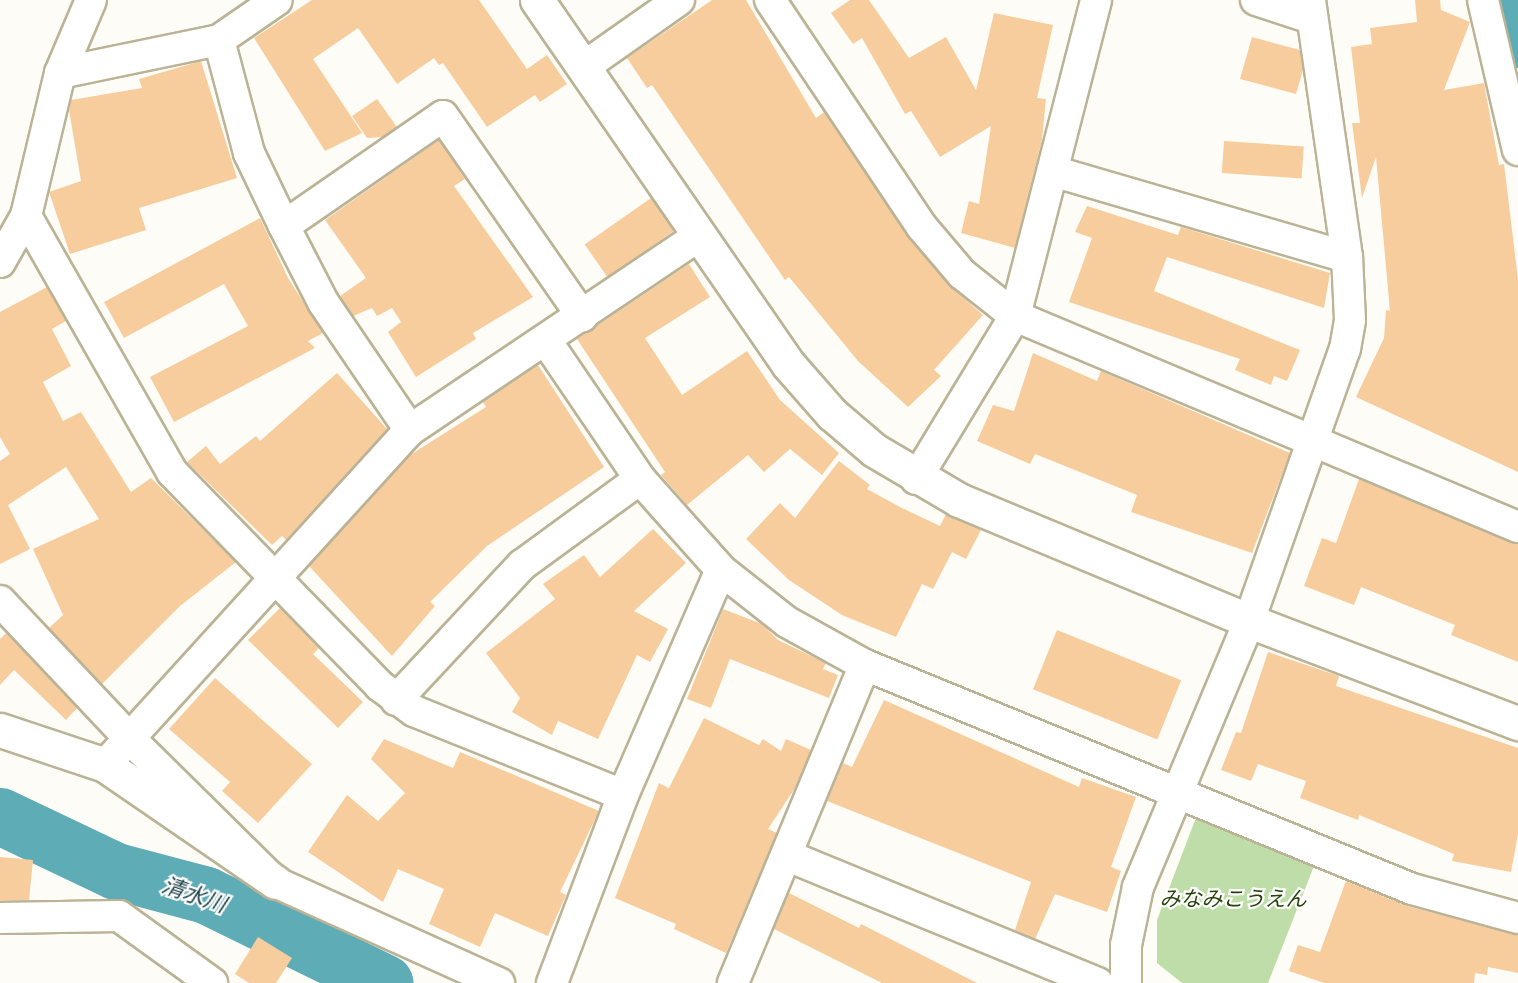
<!DOCTYPE html>
<meta charset="utf-8">
<style>
body{margin:0}
#map{position:relative;width:1518px;height:983px;overflow:hidden;background:#fdfcf6;font-family:Lora,"Noto Sans JP",serif}
div>[style]{position:absolute}
[style*='--x']{left:calc(var(--x)*1px);top:calc(var(--y)*1px);width:calc(var(--w)*1px);rotate:calc(var(--a)*1deg)}
.green>*{inset:0;background:#bfdda9}
.river>*{height:57px;margin:-28.5px;padding:0 28.5px;transform-origin:28.5px;border-radius:28.5px;background:#5eacb6}
.building>*{inset:0;background:#f8cd9e;transform-origin:0 0}
.roads{filter:drop-shadow(2px 0 #bbb396) drop-shadow(-2px 0 #bbb396) drop-shadow(0 2px #bbb396) drop-shadow(0 -2px #bbb396)}
.minor>*{height:30px;margin:-15px;padding:0 15px;transform-origin:15px;border-radius:15px;background:#fff}
.tertiary>*{height:33px;margin:-16.5px;padding:0 16.5px;transform-origin:16.5px;border-radius:16.5px;background:#fff}
span{translate:-50% -50%;white-space:nowrap;text-align:center;line-height:1.15;-webkit-text-stroke:4.5px #fff;paint-order:stroke}
.park-label{font-size:21px;color:#26420a;font-style:italic}
.water-label{font-size:22px;color:#1f4449;font-style:italic}
</style>
<div id="map">
<div class="green">
<div style="clip-path:polygon(1197px 815px,1316px 861px,1268px 983px,1182px 983px,1157px 963px,1157px 920px)"></div>
</div>
<div class="river">
<div style="--x:1506;--y:0;--w:41;--a:72.9"></div>
<div style="--x:0;--y:816;--w:128;--a:25.4"></div>
<div style="--x:116;--y:871;--w:93;--a:14.9"></div>
<div style="--x:206;--y:895;--w:199;--a:26.2"></div>
</div>
<div class="building">
<div style="clip-path:polygon(312px 0,479px 0,527px 69px,547px 55px,567px 84px,540px 102px,535px 95px,487px 127px,443px 63px,439px 65px,434px 58px,397px 84px,358px 28px,313px 59px,362px 133px,325px 151px,254px 38px)"></div>
<div style="clip-path:polygon(712px 0,746px 0,816px 118px,824px 112px,909px 238px,949px 285px,983px 315px,934px 370px,941px 376px,908px 407px,858px 361px,789px 277px,785px 280px,652px 85px,647px 88px,627px 58px)"></div>
<div style="clip-path:polygon(850px 0,869px 0,909px 58px,946px 37px,976px 90px,994px 13px,1053px 25px,1037px 98px,1046px 99px,1042px 140px,1015px 248px,961px 233px,969px 201px,979px 204px,991px 126px,940px 157px,911px 111px,905px 114px,862px 38px,853px 44px,831px 13px)"></div>
<div style="clip-path:polygon(1415px 0,1440px 0,1441px 10px,1470px 22px,1444px 90px,1484px 83px,1499px 165px,1504px 164px,1518px 279px,1518px 472px,1356px 397px,1384px 338px,1386px 310px,1390px 311px,1376px 157px,1362px 198px,1352px 123px,1360px 123px,1351px 47px,1372px 44px,1370px 28px,1417px 22px)"></div>
<div style="clip-path:polygon(1252px 37px,1300px 50px,1303px 70px,1296px 94px,1240px 79px)"></div>
<div style="clip-path:polygon(201px 61px,237px 178px,139px 208px,146px 230px,70px 254px,49px 192px,81px 181px,69px 110px,71px 100px,142px 88px,139px 79px)"></div>
<div style="clip-path:polygon(377px 99px,397px 127px,383px 137px,367px 138px,352px 116px)"></div>
<div style="clip-path:polygon(439px 140px,465px 179px,454px 186px,533px 297px,473px 333px,476px 339px,416px 377px,388px 332px,401px 322px,392px 308px,377px 316px,372px 308px,353px 316px,340px 296px,366px 278px,325px 220px)"></div>
<div style="left:1224px;top:141px;width:80px;height:32px;rotate:4deg"></div>
<div style="left:651px;top:198px;width:40px;height:81px;rotate:55deg"></div>
<div style="clip-path:polygon(1087px 206px,1178px 235px,1181px 227px,1330px 273px,1324px 308px,1167px 257px,1154px 291px,1300px 350px,1287px 381px,1274px 376px,1271px 385px,1235px 370px,1240px 359px,1069px 302px,1092px 238px,1075px 232px)"></div>
<div style="clip-path:polygon(260px 218px,288px 278px,323px 333px,308px 341px,315px 348px,174px 422px,150px 377px,248px 326px,224px 284px,124px 338px,104px 302px)"></div>
<div style="clip-path:polygon(689px 264px,710px 297px,645px 338px,682px 395px,747px 351px,780px 400px,839px 453px,822px 475px,790px 449px,764px 472px,748px 455px,687px 505px,661px 475px,665px 472px,577px 339px)"></div>
<div style="clip-path:polygon(47px 287px,66px 321px,52px 329px,71px 366px,43px 382px,63px 421px,81px 412px,131px 492px,151px 478px,236px 562px,180px 606px,102px 684px,49px 628px,63px 615px,33px 549px,99px 519px,66px 467px,8px 505px,30px 549px,0 564px,0 461px,10px 454px,0 437px,0 312px)"></div>
<div style="clip-path:polygon(1033px 353px,1097px 381px,1101px 371px,1290px 453px,1252px 553px,1131px 512px,1137px 495px,1035px 454px,1030px 464px,977px 441px,993px 405px,1014px 411px)"></div>
<div style="clip-path:polygon(538px 365px,604px 467px,487px 546px,430px 602px,435px 606px,392px 656px,309px 566px,410px 455px,486px 407px,483px 402px)"></div>
<div style="clip-path:polygon(337px 373px,387px 429px,286px 540px,282px 536px,272px 545px,187px 462px,206px 446px,220px 464px,256px 436px,260px 441px)"></div>
<div style="clip-path:polygon(839px 461px,870px 485px,867px 489px,900px 507px,940px 526px,946px 514px,981px 530px,966px 559px,952px 552px,933px 589px,922px 584px,896px 637px,842px 615px,789px 580px,746px 539px,780px 503px,795px 518px)"></div>
<div style="clip-path:polygon(1359px 479px,1518px 544px,1518px 662px,1451px 635px,1455px 625px,1361px 587px,1354px 605px,1304px 586px,1322px 538px,1336px 543px)"></div>
<div style="clip-path:polygon(653px 529px,686px 563px,634px 611px,668px 629px,650px 662px,637px 655px,598px 739px,558px 721px,552px 735px,512px 712px,520px 698px,486px 653px,555px 599px,543px 584px,584px 555px,600px 577px)"></div>
<div style="clip-path:polygon(280px 608px,319px 648px,313px 654px,363px 702px,338px 728px,248px 640px)"></div>
<div style="clip-path:polygon(723px 609px,762px 624px,778px 640px,826px 663px,823px 669px,838px 675px,829px 698px,730px 659px,711px 708px,687px 699px)"></div>
<div style="left:1057px;top:630px;width:134px;height:64px;rotate:22deg"></div>
<div style="clip-path:polygon(6px 633px,77px 708px,66px 720px,14px 670px,0 685px,0 639px)"></div>
<div style="clip-path:polygon(1268px 652px,1339px 676px,1336px 686px,1518px 748px,1518px 834px,1511px 872px,1452px 861px,1454px 854px,1359px 815px,1358px 820px,1300px 798px,1306px 781px,1258px 764px,1251px 781px,1221px 770px,1236px 732px,1241px 733px)"></div>
<div style="clip-path:polygon(215px 678px,312px 764px,258px 823px,222px 791px,230px 782px,169px 729px)"></div>
<div style="clip-path:polygon(884px 700px,1079px 787px,1082px 778px,1136px 797px,1111px 867px,1121px 871px,1107px 912px,1055px 894px,1035px 939px,1015px 930px,1031px 882px,827px 801px,843px 763px,852px 767px)"></div>
<div style="clip-path:polygon(704px 718px,759px 745px,763px 739px,781px 751px,786px 739px,811px 750px,795px 788px,768px 829px,777px 833px,726px 953px,674px 929px,676px 924px,615px 898px,659px 783px,669px 788px)"></div>
<div style="clip-path:polygon(384px 739px,453px 768px,460px 752px,599px 811px,560px 892px,566px 895px,548px 936px,495px 913px,480px 947px,429px 924px,444px 889px,398px 869px,383px 902px,308px 852px,347px 795px,378px 821px,405px 793px,371px 759px)"></div>
<div style="clip-path:polygon(0 857px,33px 860px,29px 900px,0 901px)"></div>
<div style="clip-path:polygon(1346px 881px,1407px 906px,1518px 935px,1518px 973px,1488px 967px,1487px 975px,1475px 973px,1474px 983px,1324px 983px,1289px 971px,1298px 945px,1320px 952px)"></div>
<div style="clip-path:polygon(789px 893px,859px 928px,861px 924px,977px 983px,882px 983px,774px 929px)"></div>
<div style="clip-path:polygon(258px 937px,292px 958px,276px 983px,249px 983px,235px 974px)"></div>
</div>
<div class="roads">
<div class="minor">
<div style="--x:770;--y:0;--w:273;--a:56.2"></div>
<div style="--x:922;--y:227;--w:62;--a:49.6"></div>
<div style="--x:962;--y:274;--w:68;--a:38.4"></div>
<div style="--x:1015;--y:316;--w:545;--a:22.76"></div>
<div style="--x:1256;--y:0;--w:58;--a:18.1"></div>
<div style="--x:1483;--y:0;--w:154;--a:76.9"></div>
<div style="--x:219;--y:40;--w:117;--a:75.1"></div>
<div style="--x:249;--y:153;--w:81;--a:64.4"></div>
<div style="--x:284;--y:226;--w:85;--a:62.8"></div>
<div style="--x:323;--y:302;--w:155;--a:55.8"></div>
<div style="--x:585;--y:66;--w:115;--a:-35.1"></div>
<div style="--x:60;--y:73;--w:162;--a:-11.7"></div>
<div style="--x:219;--y:40;--w:70;--a:-34.6"></div>
<div style="--x:1056;--y:172;--w:303;--a:16.3"></div>
<div style="--x:26;--y:216;--w:295;--a:60.3"></div>
<div style="--x:172;--y:472;--w:298;--a:45.8"></div>
<div style="--x:380;--y:686;--w:42;--a:36.3"></div>
<div style="--x:414;--y:711;--w:225;--a:21.9"></div>
<div style="--x:284;--y:226;--w:193;--a:-34.7"></div>
<div style="--x:443;--y:116;--w:244;--a:55.2"></div>
<div style="--x:0;--y:262;--w:53;--a:-60.5"></div>
<div style="--x:26;--y:216;--w:147;--a:-76.6"></div>
<div style="--x:60;--y:73;--w:79;--a:-67"></div>
<div style="--x:547;--y:342;--w:166;--a:55.8"></div>
<div style="--x:640;--y:479;--w:122;--a:48.3"></div>
<div style="--x:721;--y:570;--w:84;--a:38.2"></div>
<div style="--x:787;--y:622;--w:89;--a:28.9"></div>
<div style="--x:865;--y:665;--w:591;--a:22.27"></div>
<div style="--x:1412;--y:889;--w:110;--a:15.3"></div>
<div style="--x:916;--y:479;--w:191;--a:-58.7"></div>
<div style="--x:1015;--y:316;--w:326;--a:-75.6"></div>
<div style="--x:0;--y:601;--w:187;--a:46.7"></div>
<div style="--x:128;--y:737;--w:206;--a:44.6"></div>
<div style="--x:275;--y:882;--w:246;--a:24.3"></div>
<div style="--x:396;--y:700;--w:185;--a:-47"></div>
<div style="--x:522;--y:565;--w:146;--a:-36.1"></div>
<div style="--x:105;--y:765;--w:453;--a:-47.7"></div>
<div style="--x:410;--y:430;--w:348;--a:-33.9"></div>
<div style="--x:788;--y:856;--w:335;--a:22.3"></div>
<div style="--x:0;--y:918;--w:119;--a:-1"></div>
<div style="--x:119;--y:916;--w:115;--a:35.8"></div>
<div style="--x:552;--y:983;--w:201;--a:-69.3"></div>
<div style="--x:623;--y:795;--w:245;--a:-66.5"></div>
<div style="--x:733;--y:983;--w:344;--a:-67.5"></div>
<div style="--x:1126;--y:983;--w:38;--a:-90"></div>
<div style="--x:1126;--y:945;--w:59;--a:-78.3"></div>
<div style="--x:1138;--y:887;--w:288;--a:-67.3"></div>
<div style="--x:1249;--y:621;--w:288;--a:-70.6"></div>
<div style="--x:1345;--y:349;--w:29;--a:-80"></div>
<div style="--x:1350;--y:320;--w:63;--a:-92.7"></div>
<div style="--x:1347;--y:257;--w:260;--a:-98.2"></div>
</div>
<div class="tertiary">
<div style="--x:537;--y:0;--w:442;--a:55.4"></div>
<div style="--x:788;--y:364;--w:67;--a:48.7"></div>
<div style="--x:832;--y:414;--w:55;--a:40.6"></div>
<div style="--x:874;--y:450;--w:99;--a:30.5"></div>
<div style="--x:959;--y:500;--w:314;--a:22.6"></div>
<div style="--x:1249;--y:621;--w:288;--a:20.8"></div>
<div style="--x:0;--y:730;--w:111;--a:18.4"></div>
<div style="--x:105;--y:765;--w:206;--a:34.5"></div>
</div>
</div>
<div class="park-label">
<span style="left:1233px;top:899px">みなみこうえん</span>
</div>
<div class="water-label">
<span style="left:194px;top:895px;rotate:19deg">清水川</span>
</div>
</div>
